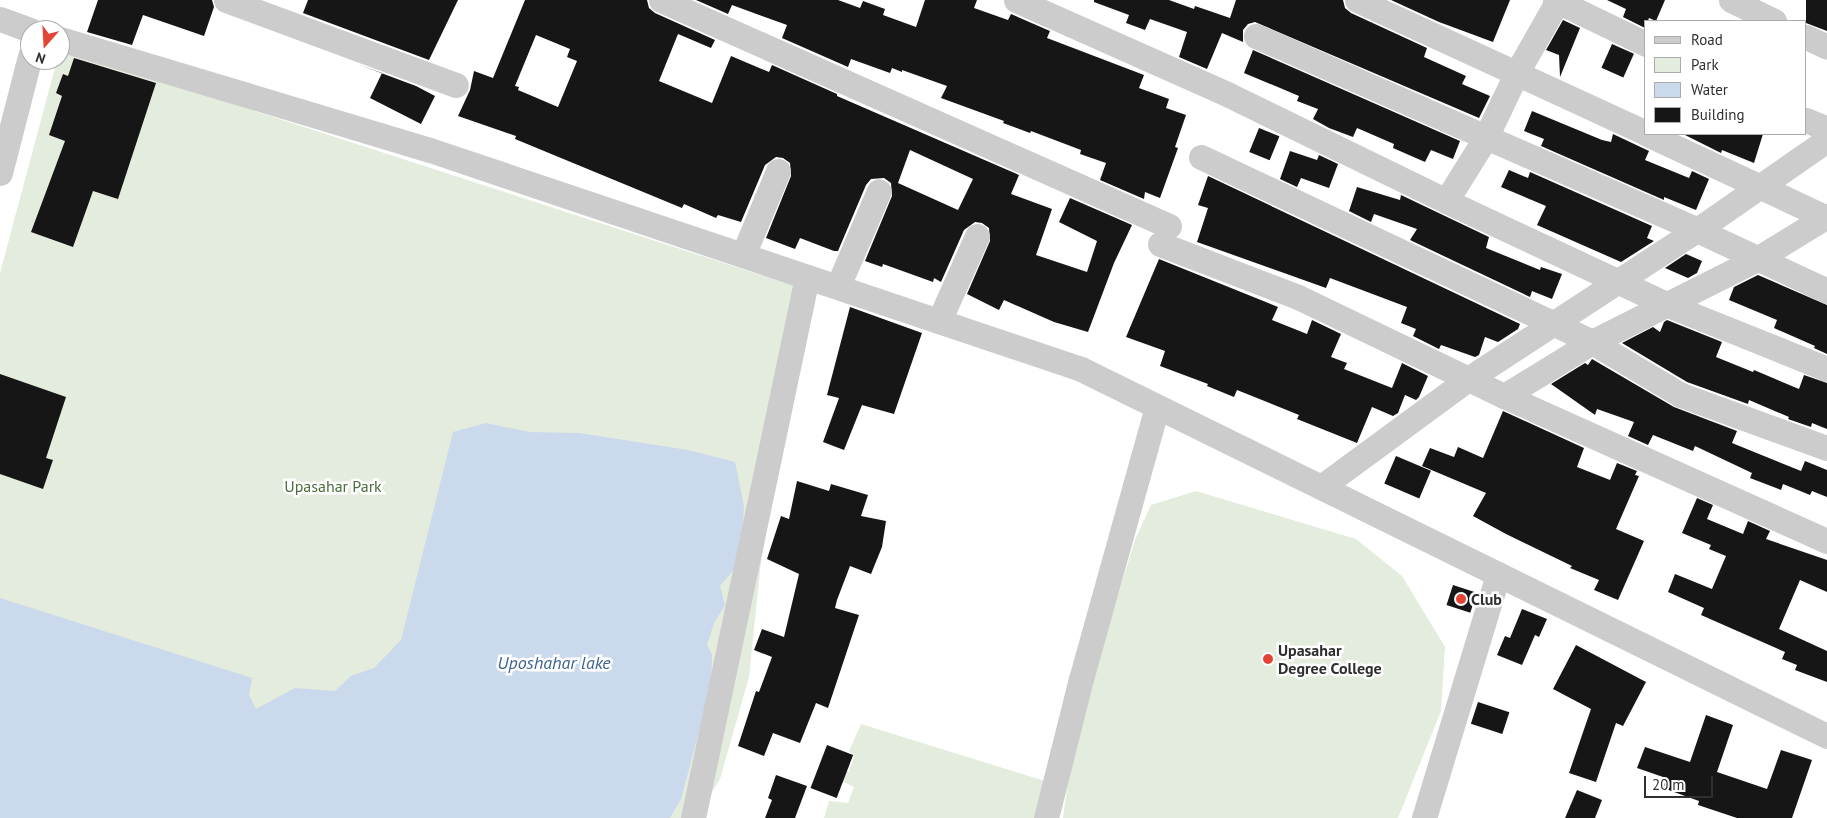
<!DOCTYPE html>
<style>
body{margin:0}
#map{position:relative;width:1827px;height:818px;overflow:hidden;background:#fff;font-family:"PT Sans",sans-serif}
div>[style]{position:absolute}
[style*='--x']{left:calc(var(--x)*1px);top:calc(var(--y)*1px);width:calc(var(--w)*1px);rotate:calc(var(--a)*1deg)}
.green>*{inset:0;background:#e3ecdd}
.water>*{inset:0;background:#cad9ec}
.building>*{inset:0;background:#161616;transform-origin:0 0}
.minor>*{height:25px;margin:-12.5px;padding:0 12.5px;transform-origin:12.5px;border-radius:12.5px;background:#ccc}
.dots>*{width:14px;height:14px;translate:-50% -50%;box-sizing:border-box;border:2px solid #fff;border-radius:50%}
span{translate:-50% -50%;white-space:nowrap;text-align:center;line-height:1.15;-webkit-text-stroke:5px #fff;paint-order:stroke}
.park-label{font-size:16px;color:#4b6b3d}
.poi-label{font-size:16px;color:#2f2f2f;font-weight:700}
.left{translate:0 -50%;text-align:left}
.water-label{font-size:18px;color:#3e6390;font-style:italic}
.legend{position:absolute;left:1644px;top:20px;width:162px;height:115px;box-sizing:border-box;background:#fff;border:1px solid #acacac;margin:0;padding:6px 9px;list-style:none;font-size:15px;color:#2f2f2f}
.legend li{display:flex;align-items:center;gap:10px;height:25px}
.legend b{width:25px;border:1px solid #acacac}
.north{position:absolute;left:20px;top:20px;width:50px;height:50px;box-sizing:border-box;background:#fff;border:1px solid #acacac;border-radius:50%;rotate:199deg;font-size:14px;font-weight:700;line-height:20px;text-align:center;color:#2f2f2f}
.north::after{content:'';display:block;margin:auto;width:18px;height:22px;background:#e24435;clip-path:polygon(50% 0,100% 100%,50% 72%,0 100%)}
.scale{position:absolute;left:1644px;top:776px;width:69px;height:22px;box-sizing:border-box;border:2px solid #2f2f2f;border-top:0;padding-left:6px;font-size:15px;line-height:18px;white-space:nowrap;color:#2f2f2f;-webkit-text-stroke:4px #fff;paint-order:stroke}
</style>
<div id="map">
<div class="green">
<div style="clip-path:polygon(60px 48px,810px 291px,761px 562px,749px 677px,720px 779px,696px 818px,0 818px,0 273px,57px 60px,60px 60px)"></div>
<div style="clip-path:polygon(1196px 491px,1356px 539px,1402px 576px,1445px 647px,1441px 711px,1398px 818px,1063px 818px,1074px 738px,1135px 540px,1151px 505px)"></div>
<div style="clip-path:polygon(861px 724px,1045px 781px,1039px 818px,824px 818px,829px 801px,848px 803px,854px 787px,840px 780px,842px 769px,849px 772px,854px 756px,849px 751px)"></div>
</div>
<div class="water">
<div style="clip-path:polygon(486px 423px,529px 432px,579px 433px,688px 450px,735px 462px,744px 506px,741px 561px,720px 586px,725px 605px,714px 623px,707px 645px,712px 655px,711px 687px,681px 799px,670px 818px,0 818px,0 598px,252px 678px,249px 695px,256px 709px,295px 688px,335px 691px,351px 676px,374px 668px,401px 640px,453px 432px)"></div>
</div>
<div class="building">
<div style="clip-path:polygon(98px 0,212px 0,214px 7px,204px 36px,143px 15px,132px 45px,87px 32px)"></div>
<div style="clip-path:polygon(308px 0,458px 0,429px 60px,303px 13px)"></div>
<div style="clip-path:polygon(evenodd,525px 0,647px 0,649px 8px,655px 13px,715px 40px,711px 48px,678px 34px,659px 81px,712px 103px,731px 56px,769px 72px,772px 65px,837px 94px,837px 96px,1019px 175px,1011px 194px,1052px 209px,1036px 255px,1087px 272px,1097px 241px,1059px 222px,1070px 198px,1132px 225px,1114px 263px,1088px 332px,1054px 322px,1004px 300px,999px 310px,967px 294px,990px 241px,989px 228px,982px 223px,975px 222px,964px 230px,941px 282px,934px 278px,933px 282px,883px 264px,882px 267px,865px 261px,892px 196px,891px 183px,884px 178px,871px 179px,866px 185px,838px 251px,834px 251px,800px 238px,795px 249px,766px 238px,791px 176px,790px 163px,783px 158px,776px 157px,765px 165px,741px 222px,718px 215px,716px 218px,684px 204px,682px 208px,515px 139px,516px 136px,458px 116px,470px 90px,474px 71px,493px 78px,525px 0,536px 35px,570px 49px,567px 57px,577px 61px,558px 107px,518px 90px,519px 87px,515px 86px,536px 35px,525px 0,910px 150px,973px 179px,958px 210px,898px 183px,910px 150px)"></div>
<div style="clip-path:polygon(696px 0,838px 0,860px 8px,863px 1px,885px 9px,883px 15px,916px 27px,925px 0,977px 0,974px 8px,1008px 20px,1011px 14px,1050px 31px,1047px 38px,1144px 75px,1139px 88px,1169px 99px,1166px 108px,1186px 115px,1175px 147px,1178px 148px,1160px 198px,1145px 192px,1144px 199px,1100px 180px,1106px 163px,1080px 154px,1081px 150px,1031px 131px,1030px 133px,1003px 123px,1004px 121px,941px 98px,947px 86px,902px 70px,902px 72px,892px 68px,890px 73px,851px 59px,848px 67px,782px 38px,787px 25px,732px 5px,728px 14px)"></div>
<div style="clip-path:polygon(1094px 0,1169px 0,1194px 9px,1195px 6px,1230px 18px,1236px 0,1343px 0,1345px 8px,1351px 13px,1427px 48px,1424px 57px,1466px 76px,1462px 84px,1490px 96px,1479px 118px,1255px 22px,1248px 24px,1243px 30px,1243px 42px,1222px 33px,1207px 69px,1179px 57px,1187px 32px,1150px 19px,1145px 30px,1126px 23px,1129px 15px,1094px 2px)"></div>
<div style="clip-path:polygon(1391px 0,1510px 0,1493px 42px,1439px 22px)"></div>
<div style="clip-path:polygon(1607px 0,1665px 0,1656px 21px,1649px 18px,1645px 28px,1623px 17px,1626px 9px)"></div>
<div style="clip-path:polygon(1806px 0,1827px 0,1827px 31px,1806px 23px)"></div>
<div style="clip-path:polygon(1563px 20px,1580px 28px,1560px 77px,1559px 55px,1546px 50px)"></div>
<div style="left:1612px;top:44px;width:24px;height:26px;rotate:24deg"></div>
<div style="clip-path:polygon(1253px 50px,1460px 141px,1453px 159px,1431px 150px,1425px 162px,1393px 148px,1394px 144px,1357px 128px,1353px 137px,1329px 128px,1313px 119px,1318px 109px,1297px 101px,1299px 96px,1244px 73px)"></div>
<div style="clip-path:polygon(74px 58px,156px 83px,118px 199px,93px 191px,73px 247px,31px 232px,65px 141px,49px 135px,62px 96px,56px 93px,63px 74px,68px 76px)"></div>
<div style="clip-path:polygon(357px 64px,416px 86px,435px 96px,421px 124px,370px 98px,382px 73px)"></div>
<div style="clip-path:polygon(1532px 111px,1602px 140px,1611px 142px,1613px 134px,1649px 151px,1645px 160px,1689px 178px,1692px 171px,1709px 179px,1696px 210px,1664px 197px,1664px 200px,1541px 146px,1544px 139px,1524px 131px)"></div>
<div style="left:1259px;top:128px;width:22px;height:26px;rotate:22deg"></div>
<div style="clip-path:polygon(1683px 134px,1763px 134px,1754px 163px,1722px 150px,1721px 153px)"></div>
<div style="clip-path:polygon(1290px 151px,1317px 160px,1319px 155px,1338px 164px,1329px 188px,1301px 178px,1297px 187px,1280px 179px)"></div>
<div style="clip-path:polygon(1509px 170px,1528px 178px,1530px 172px,1652px 226px,1647px 238px,1654px 241px,1621px 262px,1537px 225px,1546px 206px,1501px 187px)"></div>
<div style="clip-path:polygon(1208px 176px,1520px 324px,1518px 329px,1498px 342px,1485px 337px,1479px 355px,1475px 357px,1441px 345px,1439px 349px,1413px 336px,1416px 329px,1401px 323px,1407px 307px,1330px 278px,1326px 288px,1197px 242px,1208px 208px,1198px 205px)"></div>
<div style="clip-path:polygon(1357px 187px,1400px 200px,1401px 195px,1489px 237px,1486px 248px,1540px 270px,1541px 267px,1562px 274px,1552px 299px,1532px 291px,1530px 297px,1410px 240px,1417px 229px,1374px 214px,1371px 222px,1349px 211px)"></div>
<div style="clip-path:polygon(1686px 254px,1702px 261px,1697px 273px,1688px 278px,1665px 268px)"></div>
<div style="clip-path:polygon(1159px 259px,1278px 307px,1272px 320px,1307px 334px,1312px 320px,1341px 334px,1331px 357px,1347px 363px,1344px 369px,1392px 388px,1402px 363px,1428px 376px,1419px 397px,1416px 400px,1405px 395px,1398px 413px,1393px 416px,1372px 407px,1357px 443px,1297px 419px,1299px 415px,1237px 390px,1234px 397px,1207px 386px,1208px 384px,1160px 366px,1165px 351px,1126px 337px)"></div>
<div style="clip-path:polygon(1758px 275px,1827px 305px,1827px 354px,1814px 348px,1815px 346px,1774px 328px,1777px 320px,1729px 300px,1734px 287px)"></div>
<div style="clip-path:polygon(850px 307px,922px 333px,894px 414px,862px 405px,844px 450px,823px 442px,839px 398px,827px 395px)"></div>
<div style="clip-path:polygon(1667px 320px,1722px 342px,1716px 357px,1753px 372px,1754px 370px,1799px 389px,1804px 375px,1827px 383px,1827px 429px,1812px 423px,1811px 427px,1788px 419px,1789px 417px,1749px 400px,1748px 404px,1687px 382px,1622px 343px,1653px 327px,1660px 332px,1664px 322px)"></div>
<div style="clip-path:polygon(1592px 359px,1674px 407px,1737px 431px,1732px 443px,1801px 471px,1805px 461px,1827px 470px,1827px 497px,1812px 491px,1810px 495px,1783px 484px,1781px 490px,1750px 478px,1752px 473px,1695px 446px,1693px 451px,1653px 435px,1648px 445px,1628px 436px,1634px 422px,1597px 409px,1595px 415px,1551px 384px,1585px 363px,1588px 365px)"></div>
<div style="clip-path:polygon(0 374px,66px 397px,46px 458px,53px 460px,43px 489px,0 474px)"></div>
<div style="clip-path:polygon(1503px 411px,1584px 448px,1577px 467px,1610px 480px,1617px 463px,1637px 471px,1635px 475px,1639px 476px,1616px 529px,1644px 541px,1618px 600px,1594px 590px,1599px 580px,1570px 568px,1572px 566px,1506px 534px,1473px 516px,1486px 493px,1422px 466px,1430px 448px,1454px 457px,1458px 447px,1483px 458px)"></div>
<div style="left:1396px;top:456px;width:38px;height:30px;rotate:23deg"></div>
<div style="clip-path:polygon(797px 481px,829px 491px,831px 484px,868px 495px,861px 516px,886px 521px,882px 547px,871px 574px,850px 566px,837px 600px,835px 608px,859px 615px,828px 708px,816px 703px,800px 743px,773px 733px,764px 756px,738px 746px,756px 691px,759px 692px,772px 657px,754px 650px,762px 629px,784px 637px,799px 574px,767px 559px,781px 516px,789px 519px)"></div>
<div style="clip-path:polygon(1697px 498px,1713px 505px,1707px 519px,1743px 534px,1748px 521px,1770px 531px,1766px 539px,1827px 560px,1827px 592px,1800px 580px,1779px 629px,1827px 651px,1827px 682px,1795px 670px,1797px 665px,1782px 659px,1785px 652px,1701px 615px,1704px 608px,1668px 592px,1675px 574px,1712px 589px,1726px 556px,1709px 549px,1711px 545px,1682px 533px)"></div>
<div style="left:1453px;top:585px;width:25px;height:21px;rotate:18deg"></div>
<div style="clip-path:polygon(1522px 609px,1547px 619px,1539px 637px,1535px 635px,1522px 665px,1497px 655px,1505px 636px,1510px 638px)"></div>
<div style="clip-path:polygon(1576px 645px,1646px 682px,1623px 726px,1616px 723px,1596px 782px,1569px 773px,1591px 709px,1553px 689px)"></div>
<div style="left:1478px;top:702px;width:33px;height:23px;rotate:18deg"></div>
<div style="clip-path:polygon(1706px 715px,1733px 725px,1717px 772px,1767px 789px,1781px 750px,1812px 760px,1792px 818px,1737px 818px,1698px 805px,1699px 801px,1663px 788px,1666px 778px,1637px 768px,1645px 747px,1690px 762px)"></div>
<div style="left:827px;top:745px;width:28px;height:46px;rotate:21deg"></div>
<div style="clip-path:polygon(776px 775px,807px 786px,795px 818px,765px 818px,772px 800px,768px 798px)"></div>
<div style="clip-path:polygon(1577px 790px,1602px 800px,1595px 818px,1565px 818px)"></div>
</div>
<div class="minor">
<div style="--x:226;--y:0;--w:245;--a:20.3"></div>
<div style="--x:661;--y:0;--w:556;--a:23.98"></div>
<div style="--x:1016;--y:0;--w:233;--a:24"></div>
<div style="--x:1229;--y:95;--w:242;--a:26"></div>
<div style="--x:1446;--y:201;--w:245;--a:25.1"></div>
<div style="--x:1668;--y:305;--w:171;--a:21.9"></div>
<div style="--x:1357;--y:0;--w:318;--a:24.7"></div>
<div style="--x:1555;--y:0;--w:101;--a:25.8"></div>
<div style="--x:1731;--y:0;--w:48;--a:26"></div>
<div style="--x:0;--y:19;--w:32;--a:20"></div>
<div style="--x:1256;--y:36;--w:482;--a:23.7"></div>
<div style="--x:1697;--y:230;--w:144;--a:25.1"></div>
<div style="--x:1806;--y:37;--w:23;--a:25"></div>
<div style="--x:60;--y:39;--w:386;--a:16.7"></div>
<div style="--x:430;--y:150;--w:687;--a:18.59"></div>
<div style="--x:1081;--y:369;--w:831;--a:26.2"></div>
<div style="--x:1806;--y:120;--w:23;--a:23"></div>
<div style="--x:1647;--y:134;--w:199;--a:25"></div>
<div style="--x:1201;--y:157;--w:433;--a:25.3"></div>
<div style="--x:1592;--y:342;--w:104;--a:30.8"></div>
<div style="--x:1681;--y:395;--w:155;--a:20"></div>
<div style="--x:0;--y:173;--w:121;--a:-75.6"></div>
<div style="--x:1446;--y:201;--w:75;--a:-58"></div>
<div style="--x:1486;--y:137;--w:70;--a:-64.5"></div>
<div style="--x:1516;--y:74;--w:85;--a:-60.4"></div>
<div style="--x:1160;--y:244;--w:148;--a:21"></div>
<div style="--x:1298;--y:297;--w:229;--a:25.7"></div>
<div style="--x:1504;--y:396;--w:103;--a:-31.5"></div>
<div style="--x:1592;--y:342;--w:185;--a:-26.7"></div>
<div style="--x:1757;--y:259;--w:82;--a:-31.6"></div>
<div style="--x:743;--y:255;--w:91;--a:-67.4"></div>
<div style="--x:838;--y:286;--w:103;--a:-66.7"></div>
<div style="--x:939;--y:321;--w:93;--a:-65.9"></div>
<div style="--x:1504;--y:396;--w:354;--a:24.2"></div>
<div style="--x:1321;--y:487;--w:182;--a:-36.3"></div>
<div style="--x:1468;--y:379;--w:273;--a:-33.1"></div>
<div style="--x:1697;--y:230;--w:158;--a:-34.7"></div>
<div style="--x:693;--y:818;--w:553;--a:-78.1"></div>
<div style="--x:1046;--y:818;--w:143;--a:-75.9"></div>
<div style="--x:1081;--y:679;--w:282;--a:-74.4"></div>
<div style="--x:1424;--y:818;--w:255;--a:-73.1"></div>
</div>
<div class="dots">
<div style="left:1461px;top:599px;background:#e24435"></div>
<div style="left:1268px;top:659px;background:#e24435"></div>
</div>
<div class="park-label">
<span style="left:333px;top:486px">Upasahar Park</span>
</div>
<div class="poi-label">
<span class="left" style="left:1471px;top:599px">Club</span>
<span class="left" style="left:1278px;top:659px">Upasahar<br>Degree College</span>
</div>
<div class="water-label">
<span style="left:554px;top:663px">Uposhahar lake</span>
</div>
<ul class="legend">
<li><b style="height:6px;background:#ccc"></b>Road</li>
<li><b style="height:14px;background:#e3ecdd"></b>Park</li>
<li><b style="height:14px;background:#cad9ec"></b>Water</li>
<li><b style="height:14px;background:#161616"></b>Building</li>
</ul>
<div class="north">N</div>
<div class="scale">20 m</div>
</div>
